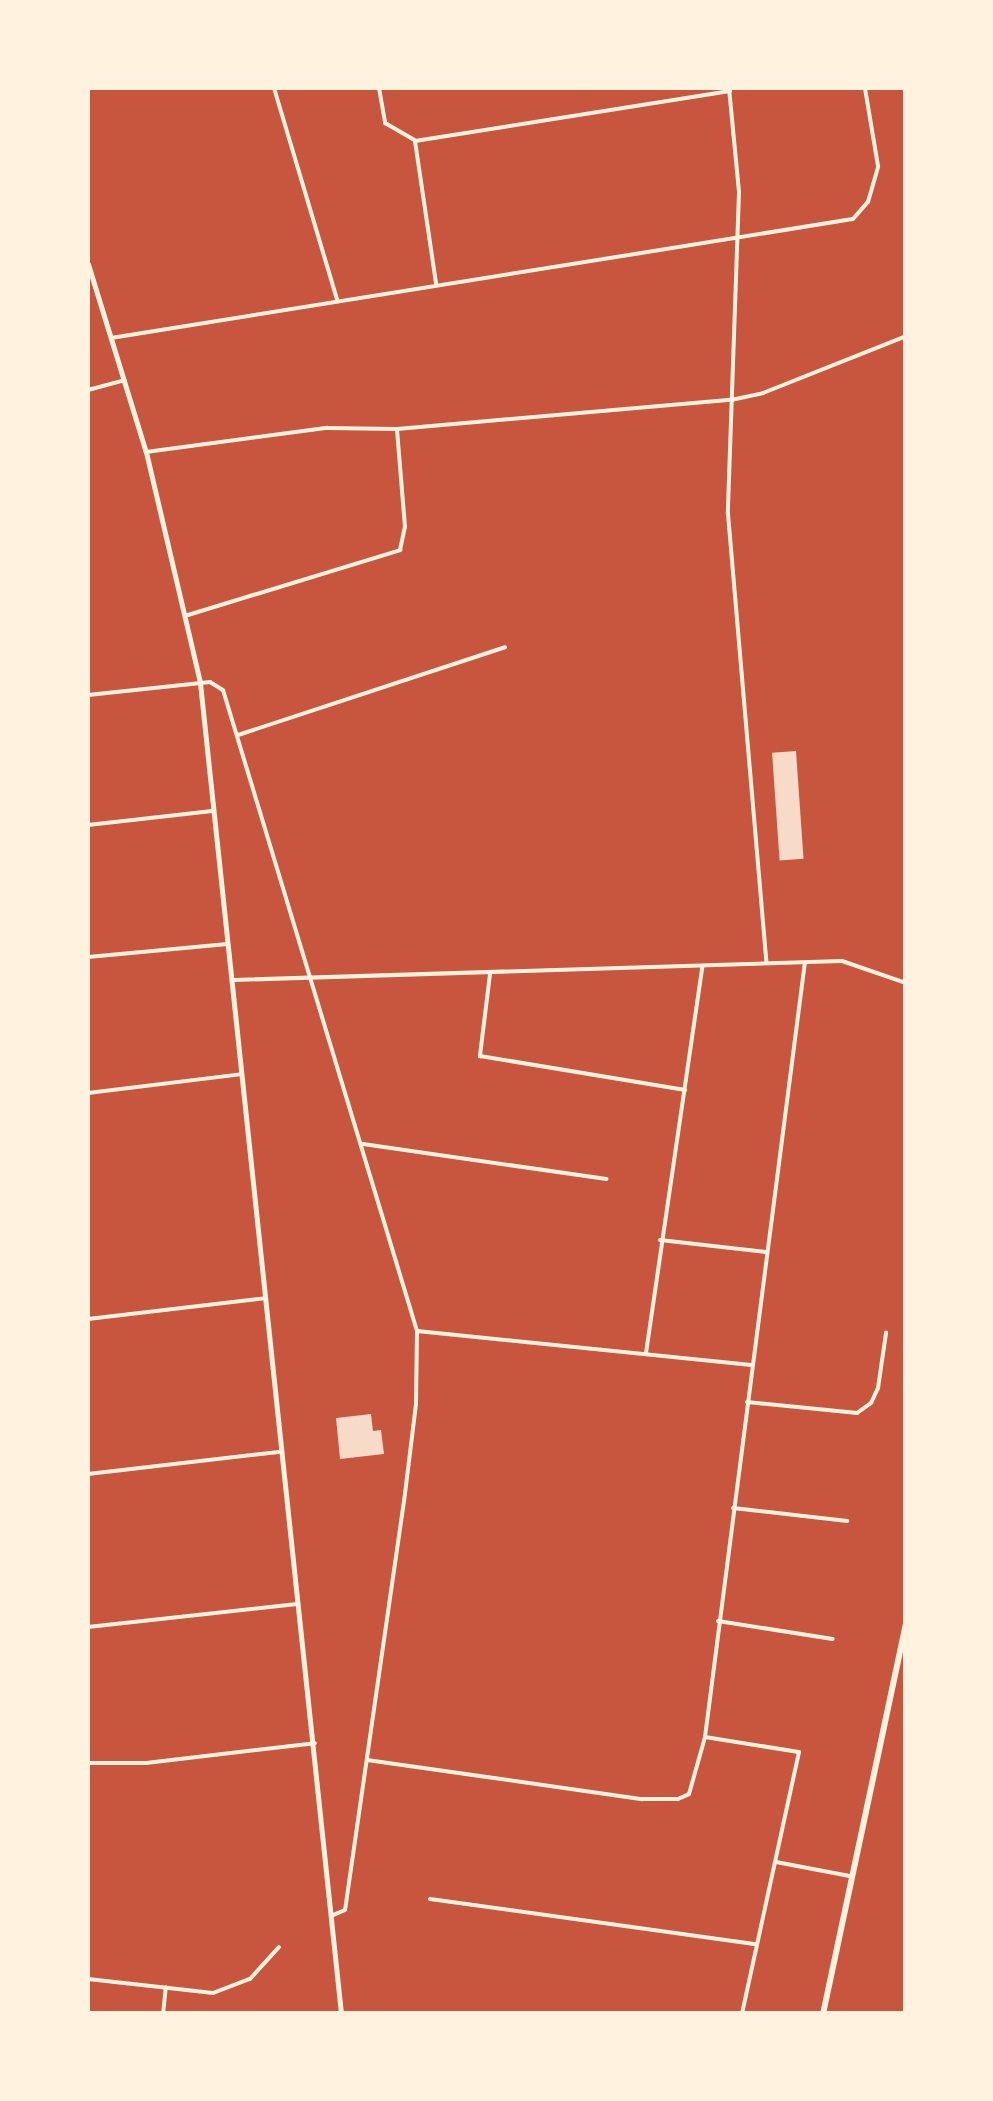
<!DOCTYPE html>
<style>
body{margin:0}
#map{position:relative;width:993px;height:2101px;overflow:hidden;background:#c8553d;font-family:"Titillium Web",sans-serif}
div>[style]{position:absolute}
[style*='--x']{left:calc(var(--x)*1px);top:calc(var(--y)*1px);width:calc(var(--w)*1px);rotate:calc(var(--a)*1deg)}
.building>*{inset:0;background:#f7dbc8;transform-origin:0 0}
.minor>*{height:4px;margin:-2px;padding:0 2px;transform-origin:2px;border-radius:2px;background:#fff3e0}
.secondary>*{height:5px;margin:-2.5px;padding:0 2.5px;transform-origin:2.5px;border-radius:2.5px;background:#fff3e0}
.trunk>*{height:6px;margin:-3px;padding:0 3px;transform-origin:3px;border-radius:3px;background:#fff3e0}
span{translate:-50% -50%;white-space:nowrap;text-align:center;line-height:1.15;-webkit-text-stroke:8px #fff3e0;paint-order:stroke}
.frame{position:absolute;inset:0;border:90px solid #fff3e0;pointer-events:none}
</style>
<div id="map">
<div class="building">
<div style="left:796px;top:751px;width:108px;height:24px;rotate:86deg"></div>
<div style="clip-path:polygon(371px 1414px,373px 1431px,381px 1430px,384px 1454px,340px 1459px,336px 1418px)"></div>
</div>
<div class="minor">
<div style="--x:274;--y:88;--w:220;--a:73.4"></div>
<div style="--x:379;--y:88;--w:36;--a:80"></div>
<div style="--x:385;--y:123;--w:34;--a:30"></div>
<div style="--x:729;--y:88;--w:104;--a:84.5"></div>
<div style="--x:739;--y:192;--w:322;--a:92"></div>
<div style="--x:728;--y:514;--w:449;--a:85.1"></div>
<div style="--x:415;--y:141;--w:319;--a:-9"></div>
<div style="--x:415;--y:141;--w:145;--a:81.6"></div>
<div style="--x:111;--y:338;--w:751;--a:-9.11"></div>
<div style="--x:853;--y:219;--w:23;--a:-49"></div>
<div style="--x:868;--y:202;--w:37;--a:-74"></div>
<div style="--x:878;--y:166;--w:79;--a:-99.5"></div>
<div style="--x:88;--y:390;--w:38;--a:-15"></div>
<div style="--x:146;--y:452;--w:183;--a:-7.6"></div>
<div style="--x:327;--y:428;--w:70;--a:0.8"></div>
<div style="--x:397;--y:429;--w:335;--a:-5"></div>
<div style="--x:731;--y:400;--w:33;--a:-12"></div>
<div style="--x:763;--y:393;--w:154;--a:-21.7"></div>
<div style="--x:188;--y:615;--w:222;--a:-17"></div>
<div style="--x:400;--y:550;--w:24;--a:-78"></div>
<div style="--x:405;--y:527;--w:98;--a:-94.7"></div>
<div style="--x:88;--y:695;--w:123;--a:-6.1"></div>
<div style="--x:210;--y:682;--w:15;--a:32"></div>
<div style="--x:223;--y:690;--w:670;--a:73.16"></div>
<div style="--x:417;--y:1331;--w:73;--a:90.8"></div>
<div style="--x:416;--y:1404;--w:91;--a:97"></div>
<div style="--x:405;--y:1494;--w:420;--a:98.2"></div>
<div style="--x:345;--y:1910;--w:15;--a:157"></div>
<div style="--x:238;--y:735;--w:281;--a:-18.2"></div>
<div style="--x:88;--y:825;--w:125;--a:-6.4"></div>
<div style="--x:88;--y:957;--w:140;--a:-5.3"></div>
<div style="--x:490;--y:974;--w:83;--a:97"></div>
<div style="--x:480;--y:1056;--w:208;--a:9.4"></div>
<div style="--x:234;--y:980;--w:608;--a:-1.79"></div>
<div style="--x:842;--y:961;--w:68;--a:19"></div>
<div style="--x:88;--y:1093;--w:155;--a:-7"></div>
<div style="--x:363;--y:1144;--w:246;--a:8.2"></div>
<div style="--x:660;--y:1240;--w:106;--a:6.5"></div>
<div style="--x:88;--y:1319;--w:179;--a:-6.7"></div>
<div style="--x:417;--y:1331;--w:336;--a:5.8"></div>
<div style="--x:646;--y:1353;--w:390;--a:-81.7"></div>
<div style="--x:747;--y:1402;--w:111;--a:5.7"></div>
<div style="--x:857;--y:1413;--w:17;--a:-36"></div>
<div style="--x:871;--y:1403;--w:17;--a:-65"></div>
<div style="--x:878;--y:1388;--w:56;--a:-81.7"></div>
<div style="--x:88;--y:1474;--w:192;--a:-6.6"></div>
<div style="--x:733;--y:1508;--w:115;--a:6.5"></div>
<div style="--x:718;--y:1621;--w:116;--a:8.9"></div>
<div style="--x:88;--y:1627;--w:208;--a:-6.3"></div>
<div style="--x:705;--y:1737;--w:95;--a:9.1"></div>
<div style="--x:799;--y:1752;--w:268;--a:102.3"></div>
<div style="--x:367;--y:1760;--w:278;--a:8.1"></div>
<div style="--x:642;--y:1799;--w:36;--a:0"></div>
<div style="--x:678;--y:1799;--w:12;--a:-24"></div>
<div style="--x:689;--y:1794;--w:59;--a:-74.3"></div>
<div style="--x:705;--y:1737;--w:781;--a:-82.65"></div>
<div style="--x:88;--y:1763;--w:58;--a:0"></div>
<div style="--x:146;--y:1763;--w:170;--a:-6.7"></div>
<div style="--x:776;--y:1862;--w:75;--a:10.7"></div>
<div style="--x:430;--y:1899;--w:329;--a:7.9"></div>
<div style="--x:88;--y:1979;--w:126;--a:6.4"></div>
<div style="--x:213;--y:1993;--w:40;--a:-21"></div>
<div style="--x:250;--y:1979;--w:43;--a:-47.8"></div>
<div style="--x:163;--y:2014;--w:27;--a:-84"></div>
</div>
<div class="secondary">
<div style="--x:88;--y:264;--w:197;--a:72.9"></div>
<div style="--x:146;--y:452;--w:237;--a:76.8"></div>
<div style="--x:200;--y:683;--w:1338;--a:83.95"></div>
</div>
<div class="trunk">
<div style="--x:823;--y:2014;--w:398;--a:-78"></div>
</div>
<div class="frame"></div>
</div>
